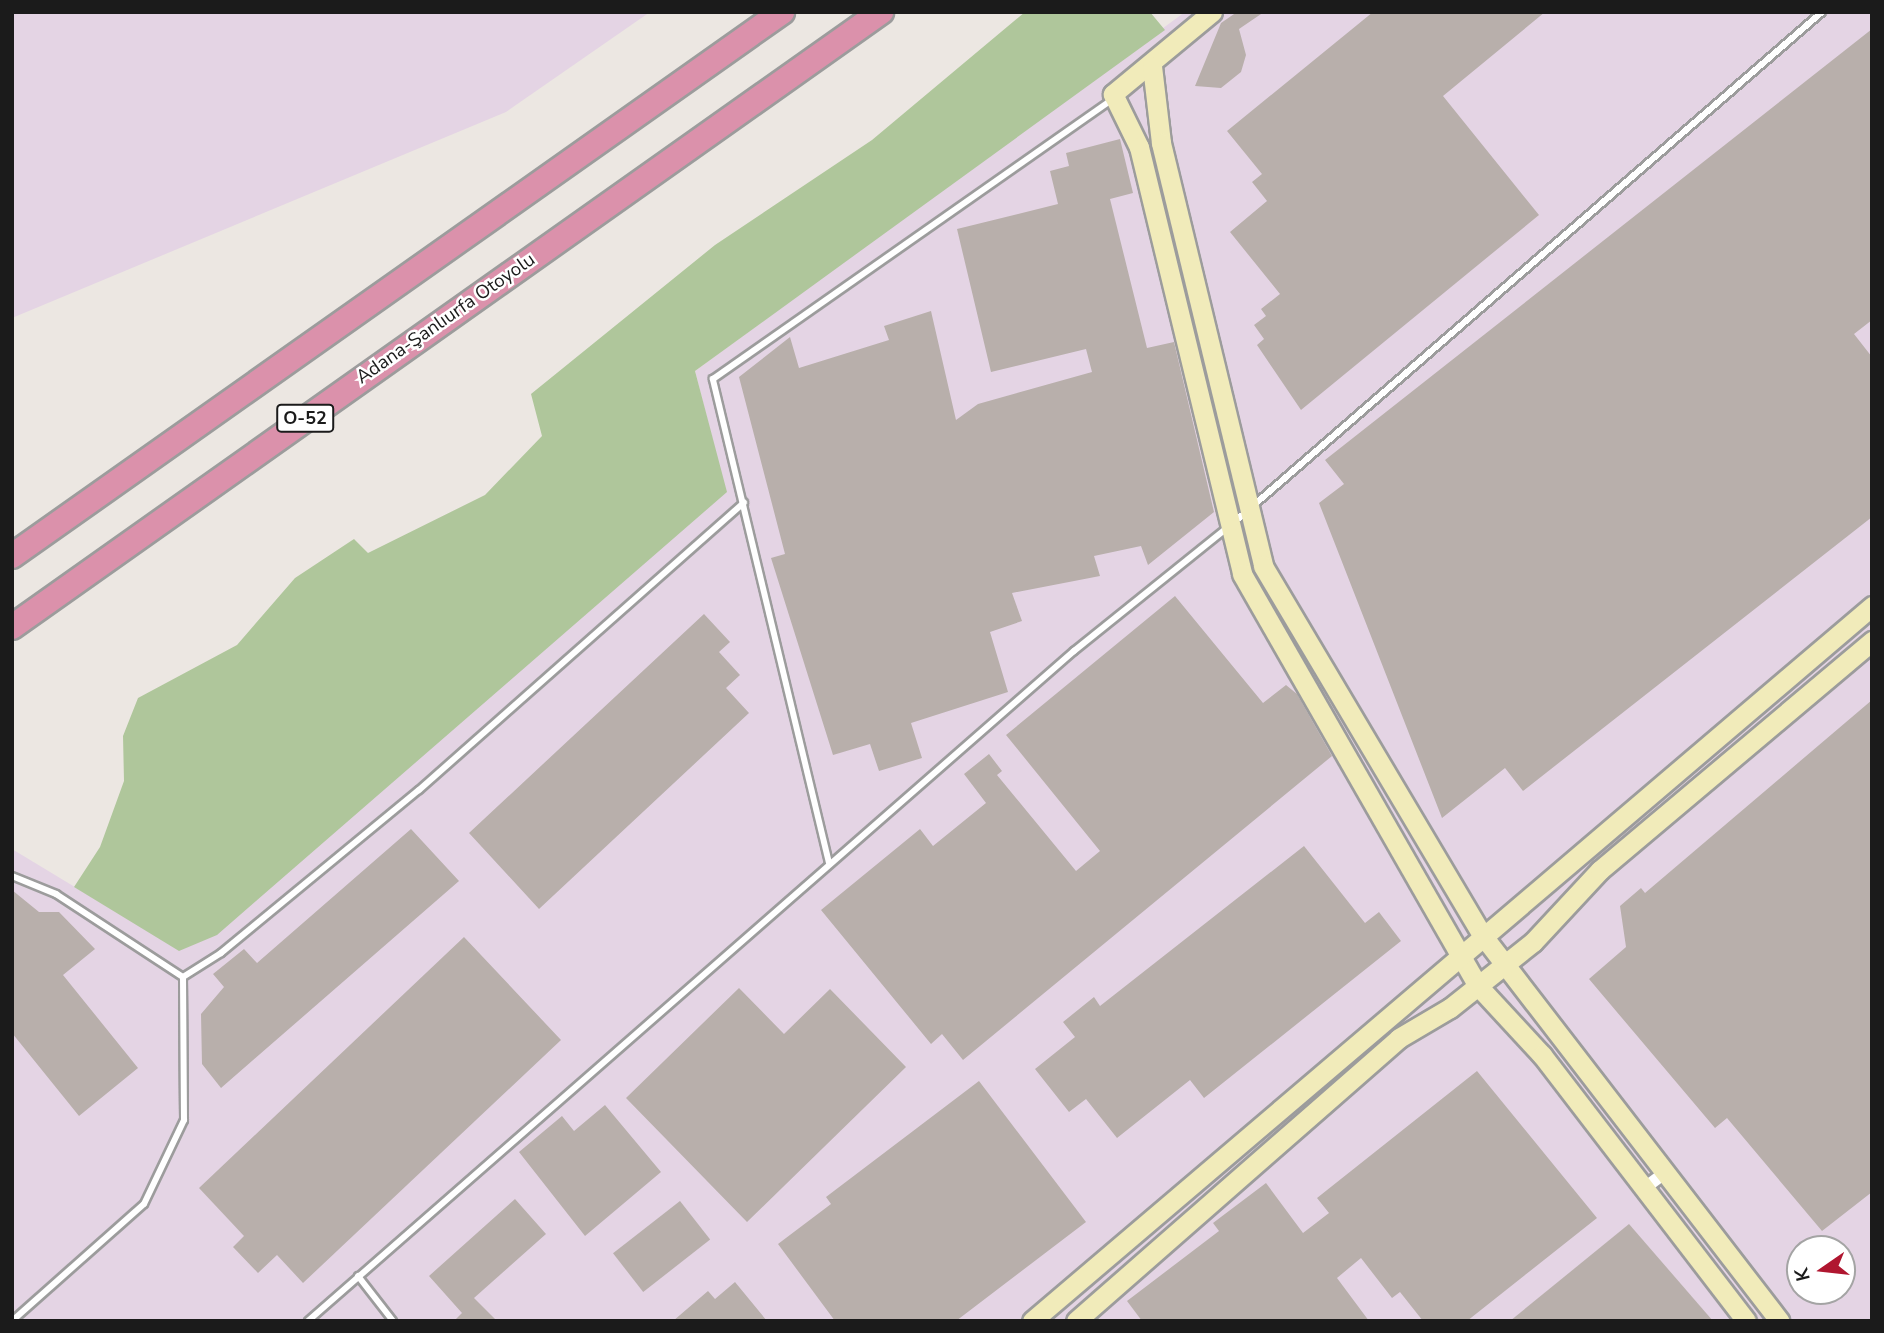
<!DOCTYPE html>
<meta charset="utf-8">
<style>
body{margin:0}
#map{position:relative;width:1884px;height:1333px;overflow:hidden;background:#ece7e2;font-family:"Nunito Sans",sans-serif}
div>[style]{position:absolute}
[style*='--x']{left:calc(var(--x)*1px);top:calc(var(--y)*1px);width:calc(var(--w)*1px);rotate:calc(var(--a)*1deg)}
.industrial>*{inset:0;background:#e4d4e4}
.forest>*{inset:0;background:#afc69b}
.building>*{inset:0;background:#b8afab;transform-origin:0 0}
.roads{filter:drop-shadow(2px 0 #9c9c9c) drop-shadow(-2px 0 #9c9c9c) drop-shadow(0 2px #9c9c9c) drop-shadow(0 -2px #9c9c9c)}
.lane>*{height:6px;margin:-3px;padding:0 3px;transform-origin:3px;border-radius:3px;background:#fff}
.street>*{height:12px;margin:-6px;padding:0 6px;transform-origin:6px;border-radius:6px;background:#fff}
.secondary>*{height:19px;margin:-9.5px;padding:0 9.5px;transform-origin:9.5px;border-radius:9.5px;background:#f1ebba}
.highway>*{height:24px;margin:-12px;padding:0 12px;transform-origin:12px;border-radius:12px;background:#db91ab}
span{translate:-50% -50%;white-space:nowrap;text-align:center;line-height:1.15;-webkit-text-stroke:5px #fff;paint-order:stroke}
.shield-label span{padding:2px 5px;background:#fff;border:2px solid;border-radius:5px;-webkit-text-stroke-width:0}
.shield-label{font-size:18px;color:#1b1b1b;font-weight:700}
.street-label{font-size:19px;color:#1b1b1b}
.frame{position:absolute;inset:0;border:14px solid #1b1b1b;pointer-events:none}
.north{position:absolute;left:1786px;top:1235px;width:70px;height:70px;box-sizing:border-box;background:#fff;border:2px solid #a4a4a4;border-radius:50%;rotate:256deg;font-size:19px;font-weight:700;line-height:28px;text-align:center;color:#1b1b1b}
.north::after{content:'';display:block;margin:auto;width:24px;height:32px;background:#b01630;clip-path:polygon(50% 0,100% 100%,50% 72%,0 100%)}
</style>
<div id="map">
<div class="industrial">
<div style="clip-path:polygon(12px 12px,650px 12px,506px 112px,12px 318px)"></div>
<div style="clip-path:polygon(evenodd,1185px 12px,1872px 12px,1872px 1321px,12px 1321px,12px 849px,179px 950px,726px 492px,695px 371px,1185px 12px,1800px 1249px,1842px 1249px,1842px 1291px,1800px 1291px,1800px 1249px)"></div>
</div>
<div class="forest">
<div style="clip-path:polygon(1025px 12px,1150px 12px,1165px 30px,695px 371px,727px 492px,217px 935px,179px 951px,74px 887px,100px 847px,124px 781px,123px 736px,138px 698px,237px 645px,295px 578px,354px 539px,368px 553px,485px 495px,542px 436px,531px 394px,715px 245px,872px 140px)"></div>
</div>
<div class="building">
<div style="clip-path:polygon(1237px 12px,1264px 12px,1239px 29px,1246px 55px,1241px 72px,1221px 88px,1195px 86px,1221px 23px)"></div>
<div style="clip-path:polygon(1373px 12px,1545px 12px,1443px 96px,1539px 215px,1301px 410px,1257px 345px,1264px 339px,1254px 325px,1266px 316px,1261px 309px,1280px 294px,1230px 232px,1267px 201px,1252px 182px,1262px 174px,1227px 131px)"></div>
<div style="clip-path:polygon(1872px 29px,1872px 320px,1854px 334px,1872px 357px,1872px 517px,1523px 791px,1505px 768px,1442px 818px,1319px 503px,1344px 484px,1325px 460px)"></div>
<div style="clip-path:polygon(1120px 139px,1133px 193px,1110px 199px,1147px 348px,1174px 342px,1214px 512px,1148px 565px,1141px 546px,1094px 556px,1100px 576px,1012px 593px,1022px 621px,990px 632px,1008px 692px,911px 723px,922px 758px,879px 771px,870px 744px,833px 755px,771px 558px,785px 554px,739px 377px,790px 337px,799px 368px,889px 340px,884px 326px,931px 311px,956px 420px,978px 404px,1092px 372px,1086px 349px,991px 372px,957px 229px,1058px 204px,1050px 171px,1069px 166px,1066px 153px)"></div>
<div style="clip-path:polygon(1175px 596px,1263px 703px,1286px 685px,1297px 694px,1332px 756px,963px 1060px,942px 1034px,931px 1044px,821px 910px,920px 829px,933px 846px,986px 803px,964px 774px,989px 754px,1002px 771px,997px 775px,1076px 871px,1100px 851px,1006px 735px)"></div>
<div style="clip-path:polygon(704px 614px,730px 642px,719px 652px,740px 675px,726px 688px,749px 713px,539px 909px,469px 833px)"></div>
<div style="clip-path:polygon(1872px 700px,1872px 1192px,1822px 1231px,1727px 1118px,1715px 1128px,1589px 979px,1626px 947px,1620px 906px,1641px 888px,1645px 893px)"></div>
<div style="clip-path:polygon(411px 829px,459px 881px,221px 1088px,202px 1064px,201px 1014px,224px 987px,213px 974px,244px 949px,257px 963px)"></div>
<div style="clip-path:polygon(1304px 846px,1365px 923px,1379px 912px,1401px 941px,1204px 1098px,1190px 1080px,1117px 1138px,1086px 1099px,1069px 1112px,1035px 1069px,1075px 1037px,1063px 1022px,1094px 997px,1100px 1006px)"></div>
<div style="clip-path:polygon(12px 890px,39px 912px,59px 912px,95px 949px,63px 975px,138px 1068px,79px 1116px,12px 1033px)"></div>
<div style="clip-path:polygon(464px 937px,561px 1040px,303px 1283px,277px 1255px,258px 1273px,233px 1247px,244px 1236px,199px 1188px)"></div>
<div style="clip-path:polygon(739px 988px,784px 1034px,830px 989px,906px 1067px,747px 1222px,626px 1098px)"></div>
<div style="clip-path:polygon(1477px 1071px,1597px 1218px,1467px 1321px,1423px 1321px,1400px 1292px,1392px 1298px,1361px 1258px,1337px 1278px,1369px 1321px,1142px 1321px,1127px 1301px,1219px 1231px,1213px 1223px,1266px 1183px,1303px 1233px,1329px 1213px,1317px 1198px)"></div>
<div style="clip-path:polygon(979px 1081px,1086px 1222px,956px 1321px,835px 1321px,778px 1244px,831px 1204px,826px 1197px)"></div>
<div style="clip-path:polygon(605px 1105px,661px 1172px,585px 1236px,519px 1152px,562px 1116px,574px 1131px)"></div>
<div style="clip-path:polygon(515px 1199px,546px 1234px,474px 1298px,497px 1321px,454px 1321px,462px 1313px,429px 1276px)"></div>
<div style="left:680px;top:1201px;width:49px;height:85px;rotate:52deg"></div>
<div style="clip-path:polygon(1629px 1224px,1713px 1321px,1510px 1321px)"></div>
<div style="clip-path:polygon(735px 1282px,767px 1321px,673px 1321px,708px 1291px,715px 1299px)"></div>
</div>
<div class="roads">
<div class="lane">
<div style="--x:829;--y:863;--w:498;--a:-103.5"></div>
<div style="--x:713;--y:379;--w:488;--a:-35"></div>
<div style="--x:12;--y:876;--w:48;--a:22.2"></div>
<div style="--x:56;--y:894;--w:152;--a:33.2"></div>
<div style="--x:183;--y:977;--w:45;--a:-32.3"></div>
<div style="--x:221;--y:953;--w:256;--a:-39.5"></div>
<div style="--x:419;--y:790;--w:434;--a:-41.5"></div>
<div style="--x:358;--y:1276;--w:57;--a:52.1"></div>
<div style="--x:12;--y:1321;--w:176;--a:-41.6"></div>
<div style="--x:144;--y:1204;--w:93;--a:-64.5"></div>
<div style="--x:184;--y:1120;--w:143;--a:-90.4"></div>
<div style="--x:308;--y:1321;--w:1018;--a:-41.18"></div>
<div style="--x:1074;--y:651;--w:203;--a:-38.8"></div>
<div style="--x:1232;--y:524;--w:781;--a:-40.95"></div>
</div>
<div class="street">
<div style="--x:1646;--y:1187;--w:21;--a:-37"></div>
</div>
<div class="secondary">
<div style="--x:1212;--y:12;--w:129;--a:140.4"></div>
<div style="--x:1113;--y:94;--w:59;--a:63.9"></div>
<div style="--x:1139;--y:147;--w:439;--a:76.4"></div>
<div style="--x:1242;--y:574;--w:475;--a:60.2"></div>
<div style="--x:1478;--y:986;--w:94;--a:47.2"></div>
<div style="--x:1542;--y:1055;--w:335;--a:52.5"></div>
<div style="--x:1152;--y:66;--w:78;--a:83.3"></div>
<div style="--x:1161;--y:143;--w:435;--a:76.4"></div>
<div style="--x:1263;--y:566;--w:430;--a:59.3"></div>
<div style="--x:1483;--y:936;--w:486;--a:52.4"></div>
<div style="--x:1032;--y:1321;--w:1103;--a:-40.4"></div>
<div style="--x:1076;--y:1321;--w:429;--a:-41.2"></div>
<div style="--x:1399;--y:1038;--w:59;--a:-30.5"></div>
<div style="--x:1450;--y:1008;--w:106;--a:-38.5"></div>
<div style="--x:1533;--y:942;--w:98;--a:-47.1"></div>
<div style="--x:1600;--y:870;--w:356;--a:-40.1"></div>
</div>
<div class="highway">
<div style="--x:12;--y:556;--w:943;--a:-35.24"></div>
<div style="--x:12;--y:627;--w:1065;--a:-35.29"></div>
</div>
</div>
<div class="shield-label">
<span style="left:305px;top:418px">O-52</span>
</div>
<div class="street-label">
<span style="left:446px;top:319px;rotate:-35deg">Adana-Şanlıurfa Otoyolu</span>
</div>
<div class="frame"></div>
<div class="north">K</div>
</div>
